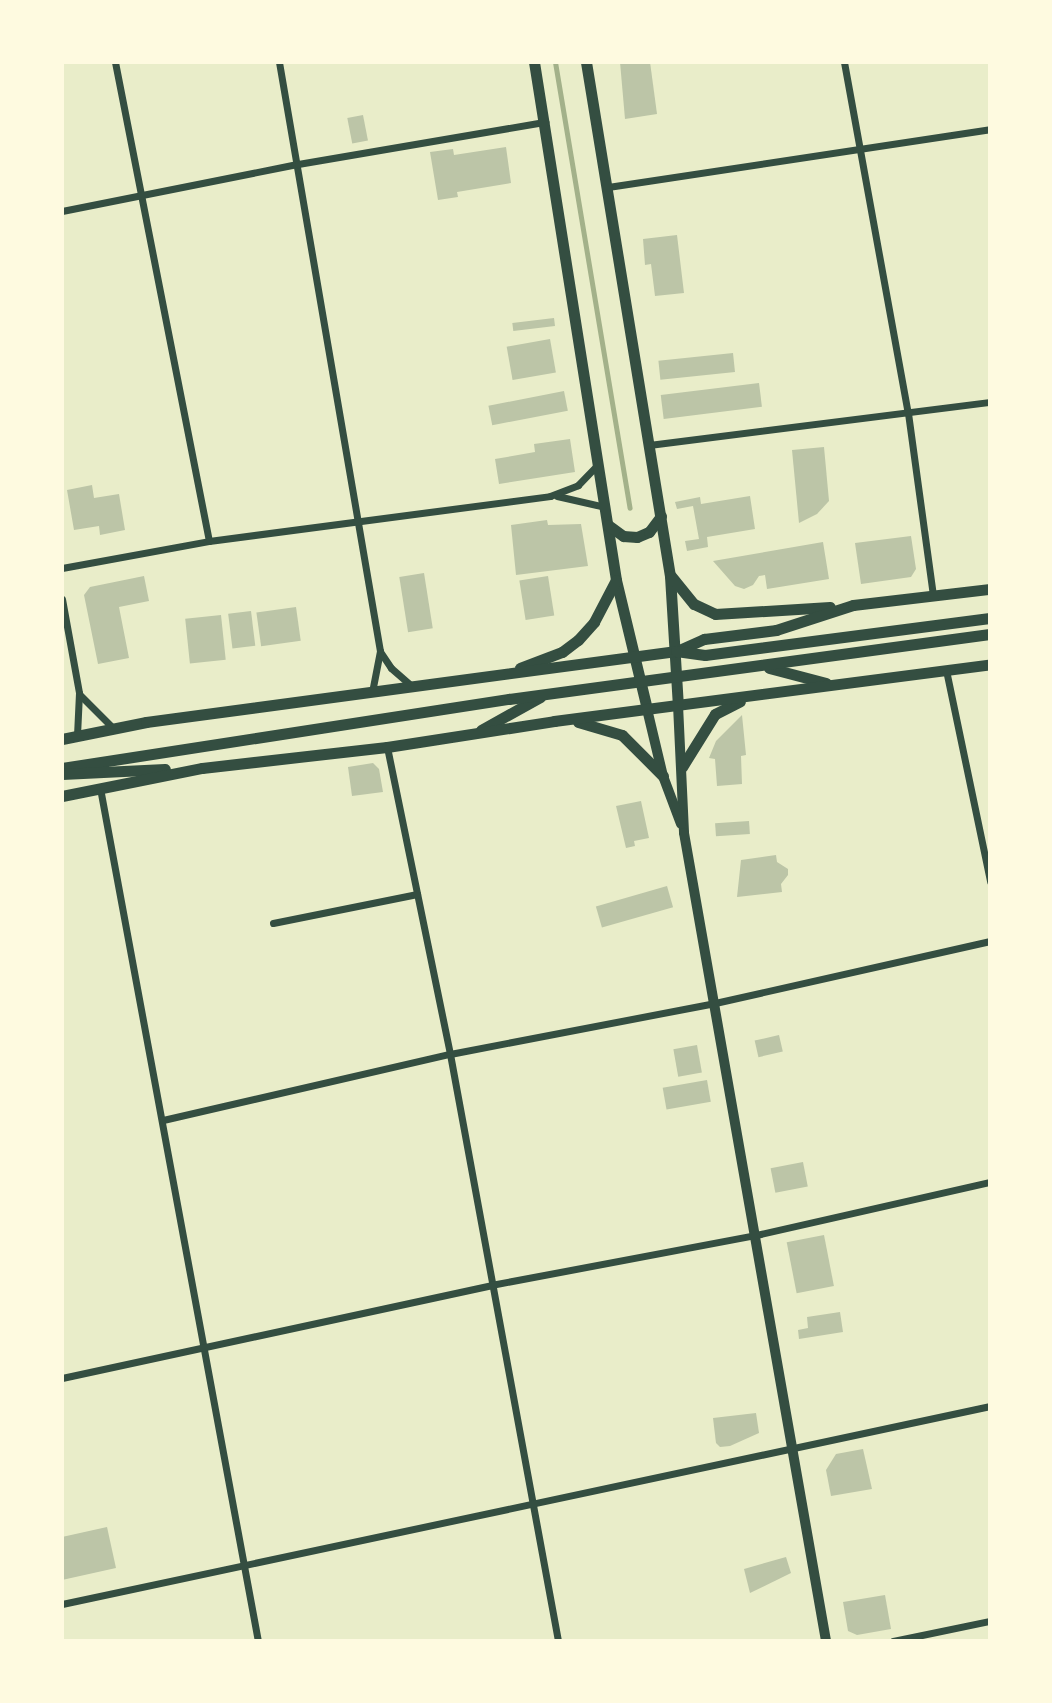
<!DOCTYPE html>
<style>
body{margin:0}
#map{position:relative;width:1052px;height:1703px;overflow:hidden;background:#e9edc9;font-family:"Sofia Sans Condensed",sans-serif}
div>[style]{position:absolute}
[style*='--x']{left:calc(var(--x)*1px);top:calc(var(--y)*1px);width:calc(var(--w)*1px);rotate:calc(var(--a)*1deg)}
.stream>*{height:5px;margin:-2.5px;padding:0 2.5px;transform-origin:2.5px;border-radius:2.5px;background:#a3b18a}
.building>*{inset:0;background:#bcc5a7;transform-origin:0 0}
.minor>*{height:7px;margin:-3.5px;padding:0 3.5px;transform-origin:3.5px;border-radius:3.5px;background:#344e41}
.secondary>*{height:10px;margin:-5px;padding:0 5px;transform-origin:5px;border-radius:5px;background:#344e41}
.primary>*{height:11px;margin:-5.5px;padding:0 5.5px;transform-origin:5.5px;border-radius:5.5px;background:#344e41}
span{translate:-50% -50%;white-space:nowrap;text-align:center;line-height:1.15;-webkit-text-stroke:6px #fefae0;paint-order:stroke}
.frame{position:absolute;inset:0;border:64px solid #fefae0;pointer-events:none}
</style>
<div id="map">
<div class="stream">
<div style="--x:555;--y:62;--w:452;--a:80.5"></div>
</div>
<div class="building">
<div style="clip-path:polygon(620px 62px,650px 62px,657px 114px,625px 119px)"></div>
<div style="left:363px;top:115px;width:26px;height:16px;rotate:79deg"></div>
<div style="clip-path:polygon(506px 147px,511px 183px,457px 192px,458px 197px,438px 200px,430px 152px,453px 149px,454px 155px)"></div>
<div style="clip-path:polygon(677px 235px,684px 293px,655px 296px,651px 264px,645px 265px,643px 239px)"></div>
<div style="left:554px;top:318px;width:8px;height:42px;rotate:83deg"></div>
<div style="left:550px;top:339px;width:34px;height:44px;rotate:80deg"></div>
<div style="left:733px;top:353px;width:19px;height:75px;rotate:84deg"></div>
<div style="left:759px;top:383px;width:24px;height:99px;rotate:83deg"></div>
<div style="left:564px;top:391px;width:20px;height:77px;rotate:79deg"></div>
<div style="clip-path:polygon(570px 439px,575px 472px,499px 484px,495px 459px,535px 452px,534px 444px)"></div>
<div style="clip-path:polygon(824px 447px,829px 501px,817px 514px,799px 523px,792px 450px)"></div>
<div style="clip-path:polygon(92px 485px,94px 498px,119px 494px,125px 530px,100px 535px,99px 526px,74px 530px,67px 490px)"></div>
<div style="clip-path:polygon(750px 496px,755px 529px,707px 537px,708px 547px,687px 551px,685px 541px,699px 539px,693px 506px,677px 509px,675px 502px,700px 497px,701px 504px)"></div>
<div style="clip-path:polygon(547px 520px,548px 525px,581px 524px,588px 566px,516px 575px,511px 525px)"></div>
<div style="clip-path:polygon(911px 536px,916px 569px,911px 577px,861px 584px,855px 543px)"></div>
<div style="clip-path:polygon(823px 542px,829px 579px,767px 589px,765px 575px,759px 576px,753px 585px,744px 589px,735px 586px,713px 561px)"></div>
<div style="left:424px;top:573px;width:56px;height:25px;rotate:81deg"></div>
<div style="clip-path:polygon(144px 576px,149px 601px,119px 607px,129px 658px,98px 664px,84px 595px,90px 587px)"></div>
<div style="left:548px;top:576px;width:40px;height:29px;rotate:81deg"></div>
<div style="left:296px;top:607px;width:34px;height:40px;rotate:82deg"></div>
<div style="left:251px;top:611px;width:35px;height:23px;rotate:83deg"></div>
<div style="left:221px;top:615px;width:45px;height:36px;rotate:84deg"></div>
<div style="clip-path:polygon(742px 715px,746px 755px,741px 756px,742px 784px,717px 786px,715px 759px,709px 758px,716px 741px)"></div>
<div style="clip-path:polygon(373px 763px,379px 769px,383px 792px,352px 796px,348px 767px)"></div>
<div style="clip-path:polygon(641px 801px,649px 838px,634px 841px,635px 846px,626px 848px,616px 806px)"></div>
<div style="left:749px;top:821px;width:13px;height:34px;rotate:86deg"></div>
<div style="clip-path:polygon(776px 855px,777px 862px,788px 869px,788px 875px,781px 884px,782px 892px,737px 897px,741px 860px)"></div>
<div style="left:667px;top:886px;width:22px;height:74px;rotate:74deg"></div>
<div style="left:779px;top:1035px;width:17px;height:25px;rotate:77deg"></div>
<div style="left:697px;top:1045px;width:28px;height:24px;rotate:80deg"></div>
<div style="left:707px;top:1080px;width:22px;height:45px;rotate:80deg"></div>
<div style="left:803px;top:1162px;width:25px;height:33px;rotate:79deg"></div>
<div style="left:824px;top:1235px;width:52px;height:38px;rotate:79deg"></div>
<div style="clip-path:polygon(840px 1312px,843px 1332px,799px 1339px,798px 1330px,808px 1328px,807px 1317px)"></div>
<div style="clip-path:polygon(756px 1413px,759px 1433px,730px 1446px,720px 1447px,716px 1443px,713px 1418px)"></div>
<div style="clip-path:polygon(863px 1449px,872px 1489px,831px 1496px,826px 1470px,836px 1454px)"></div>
<div style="clip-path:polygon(107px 1527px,116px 1568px,62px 1580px,62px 1537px)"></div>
<div style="clip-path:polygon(786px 1557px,791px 1573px,750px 1593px,744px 1569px)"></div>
<div style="clip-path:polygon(885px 1595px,891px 1629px,857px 1635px,848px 1631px,843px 1602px)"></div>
</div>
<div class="minor">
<div style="--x:115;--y:62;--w:488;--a:78.9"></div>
<div style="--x:279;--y:62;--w:598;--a:80.27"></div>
<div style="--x:380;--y:651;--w:42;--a:101"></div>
<div style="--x:844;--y:62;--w:357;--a:79.7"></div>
<div style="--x:908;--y:413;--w:185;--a:82.2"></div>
<div style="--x:608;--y:187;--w:386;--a:-8.6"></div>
<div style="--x:62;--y:211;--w:241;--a:-11.3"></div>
<div style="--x:298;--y:164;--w:251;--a:-9.7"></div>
<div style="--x:649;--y:445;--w:344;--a:-7.2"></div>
<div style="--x:557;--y:496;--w:49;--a:12.9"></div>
<div style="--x:62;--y:568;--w:149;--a:-10.4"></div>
<div style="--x:209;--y:541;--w:344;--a:-7.5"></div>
<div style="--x:550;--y:496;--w:30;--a:-21"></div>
<div style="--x:578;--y:485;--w:29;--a:-46"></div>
<div style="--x:62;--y:599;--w:96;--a:79.7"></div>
<div style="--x:79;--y:693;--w:43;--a:92.7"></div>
<div style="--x:381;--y:653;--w:18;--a:56"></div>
<div style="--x:391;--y:668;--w:28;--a:41"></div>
<div style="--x:946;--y:670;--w:216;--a:78.2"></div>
<div style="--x:80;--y:695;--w:47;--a:45"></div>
<div style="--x:387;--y:747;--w:313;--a:78.4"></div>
<div style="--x:450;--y:1054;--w:597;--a:79.57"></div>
<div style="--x:100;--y:788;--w:868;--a:79.51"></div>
<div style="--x:273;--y:923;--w:147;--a:-11.4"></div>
<div style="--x:163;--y:1120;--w:294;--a:-13"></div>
<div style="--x:450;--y:1054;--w:270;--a:-10.9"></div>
<div style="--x:715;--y:1003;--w:282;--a:-12.7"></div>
<div style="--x:62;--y:1378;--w:439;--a:-12.2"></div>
<div style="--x:491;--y:1285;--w:270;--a:-10.7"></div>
<div style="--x:756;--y:1235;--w:240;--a:-12.8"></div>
<div style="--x:62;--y:1604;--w:949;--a:-12.04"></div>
<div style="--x:893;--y:1641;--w:99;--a:-11.7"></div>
</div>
<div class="secondary">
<div style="--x:678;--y:705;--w:128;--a:87.3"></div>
<div style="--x:684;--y:833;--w:820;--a:80.03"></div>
<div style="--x:647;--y:709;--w:69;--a:76.6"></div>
<div style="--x:663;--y:776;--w:51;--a:69.4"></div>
</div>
<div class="primary">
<div style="--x:534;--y:62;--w:524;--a:81"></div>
<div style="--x:616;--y:580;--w:133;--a:76.5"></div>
<div style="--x:586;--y:62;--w:521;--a:80.72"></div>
<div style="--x:670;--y:576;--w:129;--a:86.5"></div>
<div style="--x:608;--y:525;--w:19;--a:36"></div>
<div style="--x:623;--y:536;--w:14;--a:4"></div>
<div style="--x:637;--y:537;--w:13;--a:-23"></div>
<div style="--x:649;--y:532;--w:20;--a:-53"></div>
<div style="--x:671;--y:576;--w:36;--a:51"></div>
<div style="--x:694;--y:604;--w:23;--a:25"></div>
<div style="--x:715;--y:614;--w:115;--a:-3.5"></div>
<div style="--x:677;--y:651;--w:30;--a:-24"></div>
<div style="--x:704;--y:639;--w:73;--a:-7.1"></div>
<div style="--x:776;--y:630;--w:81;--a:-18"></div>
<div style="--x:853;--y:605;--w:138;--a:-6.7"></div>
<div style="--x:520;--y:668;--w:45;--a:-20.9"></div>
<div style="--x:562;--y:652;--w:20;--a:-37"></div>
<div style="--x:578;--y:640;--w:24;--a:-48"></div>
<div style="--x:594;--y:622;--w:47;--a:-62.4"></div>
<div style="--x:769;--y:668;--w:59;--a:14.7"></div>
<div style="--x:578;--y:722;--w:46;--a:16.5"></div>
<div style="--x:622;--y:735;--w:58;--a:45"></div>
<div style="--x:481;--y:730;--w:68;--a:-29.2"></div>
<div style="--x:62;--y:739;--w:86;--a:-11.4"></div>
<div style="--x:146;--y:722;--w:535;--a:-7.63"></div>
<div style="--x:676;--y:651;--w:29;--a:8"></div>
<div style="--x:705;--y:655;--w:287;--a:-7.4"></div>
<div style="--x:682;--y:767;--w:62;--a:-58.1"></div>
<div style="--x:715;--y:714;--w:28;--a:-27"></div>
<div style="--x:62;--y:768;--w:452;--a:-8.8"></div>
<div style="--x:509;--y:699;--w:485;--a:-7.7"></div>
<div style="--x:62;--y:774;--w:103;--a:-2.8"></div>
<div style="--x:62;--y:796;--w:143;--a:-11.3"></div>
<div style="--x:202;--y:768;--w:186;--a:-6.5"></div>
<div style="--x:387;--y:747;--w:169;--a:-8.8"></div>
<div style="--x:554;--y:721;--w:440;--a:-7.4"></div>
</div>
<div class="frame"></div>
</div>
